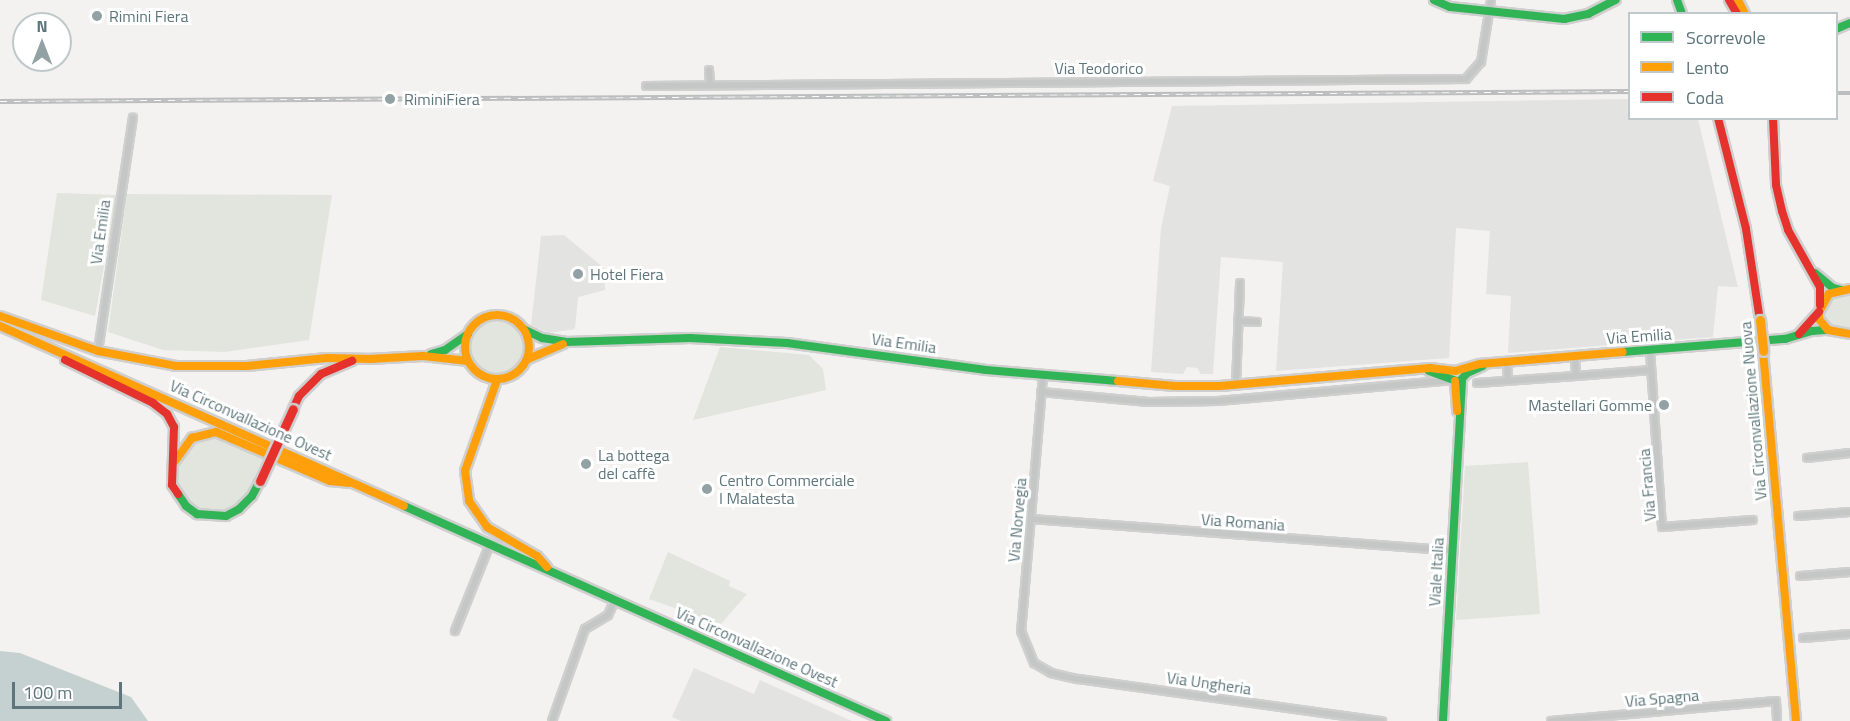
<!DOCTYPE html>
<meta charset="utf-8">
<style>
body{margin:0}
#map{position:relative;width:1850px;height:721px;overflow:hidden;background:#f3f2f0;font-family:"Titillium Web",sans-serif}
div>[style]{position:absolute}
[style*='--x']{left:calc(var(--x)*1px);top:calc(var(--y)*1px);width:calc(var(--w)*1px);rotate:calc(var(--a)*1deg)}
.built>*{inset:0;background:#e3e3e2}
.green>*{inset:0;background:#e2e4de}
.round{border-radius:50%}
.water>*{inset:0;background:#c5d1d0}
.roads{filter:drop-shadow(2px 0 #cecfce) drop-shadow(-2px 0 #cecfce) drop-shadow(0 2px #cecfce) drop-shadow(0 -2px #cecfce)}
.street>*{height:6px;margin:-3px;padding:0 3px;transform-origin:3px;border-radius:3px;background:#c5c7c7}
.fast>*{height:8px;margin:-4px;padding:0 4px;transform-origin:4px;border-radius:4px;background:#30b455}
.slow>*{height:8px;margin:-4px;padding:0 4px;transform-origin:4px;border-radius:4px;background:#ff9f0a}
.slow>.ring{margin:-4px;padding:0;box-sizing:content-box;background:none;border:8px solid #ff9f0a;border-radius:50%}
.jam>*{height:8px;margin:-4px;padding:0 4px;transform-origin:4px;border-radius:4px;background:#e5322d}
.rail>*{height:4.5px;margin-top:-2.25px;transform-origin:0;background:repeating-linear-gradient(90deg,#fff 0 7px,#bbbdbe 0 14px);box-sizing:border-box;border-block:2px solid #bbbdbe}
.bridges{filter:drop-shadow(2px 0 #cfcfcf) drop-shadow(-2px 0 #cfcfcf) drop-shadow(0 2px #cfcfcf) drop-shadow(0 -2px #cfcfcf)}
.slow-bridge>*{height:9px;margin:-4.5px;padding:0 4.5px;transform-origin:4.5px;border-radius:4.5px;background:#ff9f0a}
.jam-bridge>*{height:9px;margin:-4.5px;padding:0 4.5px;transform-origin:4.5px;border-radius:4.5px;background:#e5322d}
.dots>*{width:16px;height:16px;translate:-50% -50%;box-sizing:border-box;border:3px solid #fff;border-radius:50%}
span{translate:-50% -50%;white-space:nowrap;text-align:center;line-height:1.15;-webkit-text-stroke:6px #fff;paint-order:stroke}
.poi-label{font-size:16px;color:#5e767b}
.left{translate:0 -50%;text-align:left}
.right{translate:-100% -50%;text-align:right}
.street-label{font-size:16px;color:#5e767b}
.legend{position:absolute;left:1628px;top:12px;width:210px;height:108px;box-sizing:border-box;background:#fff;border:2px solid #bfc8ca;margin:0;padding:8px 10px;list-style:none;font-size:18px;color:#5e767b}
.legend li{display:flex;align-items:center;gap:12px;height:30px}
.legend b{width:30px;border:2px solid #bfc8ca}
.north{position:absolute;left:12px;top:12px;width:60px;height:60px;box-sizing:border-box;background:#fff;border:2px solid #bfc8ca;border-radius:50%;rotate:0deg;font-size:16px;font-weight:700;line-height:24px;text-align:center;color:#5e767b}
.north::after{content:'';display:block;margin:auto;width:21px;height:27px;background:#92a1a4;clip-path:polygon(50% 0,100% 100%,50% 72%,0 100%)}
.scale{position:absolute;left:12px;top:682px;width:110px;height:27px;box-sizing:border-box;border:3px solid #5e767b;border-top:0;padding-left:8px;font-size:18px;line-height:21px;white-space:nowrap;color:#5e767b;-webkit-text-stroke:4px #fff;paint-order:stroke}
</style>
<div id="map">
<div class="built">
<div style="clip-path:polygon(1629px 99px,1630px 118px,1698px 119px,1738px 287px,1718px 286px,1713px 337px,1508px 353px,1511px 296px,1486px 294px,1490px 231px,1456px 228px,1449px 358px,1276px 371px,1283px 262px,1221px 257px,1213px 374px,1201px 374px,1197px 368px,1187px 367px,1183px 374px,1151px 372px,1161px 228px,1170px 186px,1153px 181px,1172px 106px)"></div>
<div style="clip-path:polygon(564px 235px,604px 268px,605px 290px,578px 297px,575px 329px,549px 333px,531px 325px,541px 236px)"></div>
<div style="clip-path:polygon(694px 668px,754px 694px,760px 680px,852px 721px,681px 721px,672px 717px)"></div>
</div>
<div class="green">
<div style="clip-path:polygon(57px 193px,117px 195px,95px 316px,41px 300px)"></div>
<div style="clip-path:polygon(127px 194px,332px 195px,309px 340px,224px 352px,163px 350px,108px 332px)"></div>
<div style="clip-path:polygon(1843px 294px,1850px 294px,1850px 329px,1841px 330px,1826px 323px,1823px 312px,1827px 302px)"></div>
<div class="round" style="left:470px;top:320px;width:54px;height:54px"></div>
<div style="clip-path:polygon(720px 347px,809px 355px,823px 369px,826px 390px,693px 420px)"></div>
<div style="clip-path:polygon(205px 437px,222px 437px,264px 456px,248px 491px,239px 501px,224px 510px,206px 511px,188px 501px,178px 487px,176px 473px,178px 461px,193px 443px)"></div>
<div style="clip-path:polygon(1528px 462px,1540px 614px,1456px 620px,1465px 466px)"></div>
<div style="clip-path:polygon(668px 552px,730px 581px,729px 586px,747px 594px,721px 624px,649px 599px)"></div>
</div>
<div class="water">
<div style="clip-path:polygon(0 651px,20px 653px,131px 697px,148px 721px,0 721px)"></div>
</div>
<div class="roads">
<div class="street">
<div style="--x:709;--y:70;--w:15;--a:86"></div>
<div style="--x:646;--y:86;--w:820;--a:-0.49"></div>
<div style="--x:1466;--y:79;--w:23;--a:-49"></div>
<div style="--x:1481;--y:62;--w:63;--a:-80.8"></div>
<div style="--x:1238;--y:321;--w:19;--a:3"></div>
<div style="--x:98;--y:351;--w:236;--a:-81.5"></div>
<div style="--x:1650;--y:351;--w:176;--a:86.1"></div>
<div style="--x:1662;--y:527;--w:91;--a:-4.4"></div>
<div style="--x:1507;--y:362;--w:19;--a:87"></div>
<div style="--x:1043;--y:376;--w:256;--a:94.9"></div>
<div style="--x:1021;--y:631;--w:35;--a:68"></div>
<div style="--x:1034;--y:663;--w:20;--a:30"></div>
<div style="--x:1051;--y:673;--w:28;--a:13"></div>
<div style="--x:1078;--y:679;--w:307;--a:7.9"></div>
<div style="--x:1576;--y:376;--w:75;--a:-4.6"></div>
<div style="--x:1477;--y:383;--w:99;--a:-4"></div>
<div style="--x:1576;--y:376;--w:20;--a:-93"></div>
<div style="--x:1236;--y:384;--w:101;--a:-87.7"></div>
<div style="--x:1041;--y:392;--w:108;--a:5.3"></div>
<div style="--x:1149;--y:402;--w:69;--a:-0.8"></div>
<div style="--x:1218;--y:401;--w:236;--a:-5.1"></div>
<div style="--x:1807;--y:458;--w:43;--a:-6.6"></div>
<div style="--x:1798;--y:516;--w:52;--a:-4.4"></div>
<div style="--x:1031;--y:519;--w:422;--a:4.3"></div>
<div style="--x:1800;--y:576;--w:50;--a:-4.6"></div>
<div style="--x:455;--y:631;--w:94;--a:-68.1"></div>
<div style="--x:1803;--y:638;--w:47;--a:-4.9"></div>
<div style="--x:552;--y:721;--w:98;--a:-70.3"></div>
<div style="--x:585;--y:629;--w:27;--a:-31"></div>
<div style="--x:608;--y:615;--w:17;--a:-65"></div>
<div style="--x:1551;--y:721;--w:226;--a:-5.1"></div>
<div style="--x:1776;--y:701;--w:20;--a:87"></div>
</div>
<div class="fast">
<div style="--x:1434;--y:0;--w:17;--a:24"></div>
<div style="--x:1450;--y:7;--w:115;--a:6"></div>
<div style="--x:1564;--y:19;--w:25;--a:-12"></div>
<div style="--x:1588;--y:14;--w:31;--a:-27"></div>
<div style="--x:1677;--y:0;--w:15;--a:70"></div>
<div style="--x:1836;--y:29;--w:15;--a:-23"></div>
<div style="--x:1815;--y:273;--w:23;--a:40"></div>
<div style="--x:1833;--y:288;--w:9;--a:13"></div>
<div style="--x:525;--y:330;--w:19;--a:25"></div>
<div style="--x:542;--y:338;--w:25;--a:9"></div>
<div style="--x:567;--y:342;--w:123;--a:-1.9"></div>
<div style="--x:690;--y:338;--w:97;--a:3"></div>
<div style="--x:787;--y:343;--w:201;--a:7.7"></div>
<div style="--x:986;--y:370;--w:132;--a:4.8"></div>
<div style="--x:1622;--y:352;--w:164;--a:-4.6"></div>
<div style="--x:1785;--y:339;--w:28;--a:-17"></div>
<div style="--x:1812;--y:331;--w:16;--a:-4"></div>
<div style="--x:431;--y:354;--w:15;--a:-16"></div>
<div style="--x:445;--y:350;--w:28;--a:-35"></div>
<div style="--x:1429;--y:371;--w:32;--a:20"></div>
<div style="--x:1459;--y:382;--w:12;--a:-48"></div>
<div style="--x:1467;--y:373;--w:17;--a:-24"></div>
<div style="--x:178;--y:494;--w:14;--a:56"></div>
<div style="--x:186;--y:506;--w:14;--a:36"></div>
<div style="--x:197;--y:514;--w:29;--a:4"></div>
<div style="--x:226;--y:516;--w:15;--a:-28"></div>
<div style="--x:239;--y:509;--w:18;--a:-45"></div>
<div style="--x:252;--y:496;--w:17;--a:-62"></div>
<div style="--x:404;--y:506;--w:528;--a:24.04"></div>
<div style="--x:1443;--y:721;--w:342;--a:-86.8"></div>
</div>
<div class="slow">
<div style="--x:1738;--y:0;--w:16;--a:63"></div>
<div style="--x:1850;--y:289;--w:22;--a:167"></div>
<div style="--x:1829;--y:294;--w:21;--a:119"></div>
<div style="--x:1819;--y:312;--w:7;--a:90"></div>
<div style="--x:1819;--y:319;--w:14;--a:51"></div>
<div style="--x:1828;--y:330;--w:22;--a:10"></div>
<div class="ring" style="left:465px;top:315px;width:56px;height:56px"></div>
<div style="--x:0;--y:316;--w:104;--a:19.7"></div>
<div style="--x:98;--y:351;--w:79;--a:10.9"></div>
<div style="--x:176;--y:366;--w:71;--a:0"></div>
<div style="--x:247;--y:366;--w:80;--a:-5.7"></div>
<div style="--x:327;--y:358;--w:46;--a:1.2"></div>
<div style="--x:0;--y:326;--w:442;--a:24"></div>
<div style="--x:1763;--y:351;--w:371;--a:84.9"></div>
<div style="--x:369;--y:359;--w:54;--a:-3.2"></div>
<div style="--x:423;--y:356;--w:45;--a:6.3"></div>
<div style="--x:528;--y:359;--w:38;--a:-23"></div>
<div style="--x:497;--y:380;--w:96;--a:109.4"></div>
<div style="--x:465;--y:471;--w:30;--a:82"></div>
<div style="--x:469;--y:501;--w:32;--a:55"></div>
<div style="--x:487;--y:527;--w:58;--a:30.1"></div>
<div style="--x:537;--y:556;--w:15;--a:48"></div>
<div style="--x:1118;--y:381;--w:57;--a:5"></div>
<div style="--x:1175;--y:386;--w:45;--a:0"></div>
<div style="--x:1220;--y:386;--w:211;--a:-4.9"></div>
<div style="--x:1430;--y:368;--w:25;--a:7"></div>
<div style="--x:1455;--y:371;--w:26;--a:-16"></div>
<div style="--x:1480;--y:364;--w:143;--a:-4.8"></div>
<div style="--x:1455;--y:381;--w:30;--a:86"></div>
<div style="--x:175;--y:461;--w:29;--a:-54"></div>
<div style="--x:192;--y:438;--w:25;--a:-14"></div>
<div style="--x:216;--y:432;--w:124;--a:23.3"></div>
<div style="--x:330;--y:481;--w:18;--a:6"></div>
</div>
<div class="jam">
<div style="--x:1729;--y:0;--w:16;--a:60"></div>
<div style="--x:1718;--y:118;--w:114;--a:75.8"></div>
<div style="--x:1746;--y:229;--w:92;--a:81.3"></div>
<div style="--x:1773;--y:118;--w:67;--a:87.4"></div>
<div style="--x:1776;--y:185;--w:27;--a:77"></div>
<div style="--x:1782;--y:211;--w:20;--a:72"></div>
<div style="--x:1788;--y:230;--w:65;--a:60.7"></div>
<div style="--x:1820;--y:287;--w:18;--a:90"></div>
<div style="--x:1799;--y:334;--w:30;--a:-48"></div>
<div style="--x:65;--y:360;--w:98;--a:26"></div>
<div style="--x:153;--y:403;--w:18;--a:38"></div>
<div style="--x:167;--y:414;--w:15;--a:62"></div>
<div style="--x:174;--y:427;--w:58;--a:92"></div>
<div style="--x:172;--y:485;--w:11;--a:56"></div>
<div style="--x:293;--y:409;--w:14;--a:-65"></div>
<div style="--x:299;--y:396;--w:31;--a:-45"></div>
<div style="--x:321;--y:374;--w:34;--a:-23"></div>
</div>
</div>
<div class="rail">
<div style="--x:1836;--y:93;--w:14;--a:0"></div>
<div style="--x:0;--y:101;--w:1630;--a:-0.35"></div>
</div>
<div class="bridges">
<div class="slow-bridge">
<div style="--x:1760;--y:320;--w:31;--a:84"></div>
</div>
<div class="jam-bridge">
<div style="--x:260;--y:481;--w:79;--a:-65.4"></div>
</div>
</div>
<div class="dots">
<div style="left:97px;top:16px;background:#92a1a4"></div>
<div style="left:390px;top:99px;background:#92a1a4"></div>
<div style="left:578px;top:274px;background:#92a1a4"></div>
<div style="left:1664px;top:405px;background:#92a1a4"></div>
<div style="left:586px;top:464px;background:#92a1a4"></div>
<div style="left:707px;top:489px;background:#92a1a4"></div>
</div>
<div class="poi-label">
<span class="left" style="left:109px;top:16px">Rimini Fiera</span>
<span class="left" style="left:404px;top:99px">RiminiFiera</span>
<span class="left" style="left:590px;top:274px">Hotel Fiera</span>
<span class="right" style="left:1652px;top:405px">Mastellari Gomme</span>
<span class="left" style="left:598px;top:464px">La bottega<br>del caffè</span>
<span class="left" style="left:719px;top:489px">Centro Commerciale<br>I Malatesta</span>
</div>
<div class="street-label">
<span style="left:1099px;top:68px">Via Teodorico</span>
<span style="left:100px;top:232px;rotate:-82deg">Via Emilia</span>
<span style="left:1639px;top:336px;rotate:-4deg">Via Emilia</span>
<span style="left:904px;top:343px;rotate:8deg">Via Emilia</span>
<span style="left:1753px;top:411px;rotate:-95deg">Via Circonvallazione Nuova</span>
<span style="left:251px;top:420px;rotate:24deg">Via Circonvallazione Ovest</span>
<span style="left:1647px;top:485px;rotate:-95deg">Via Francia</span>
<span style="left:1017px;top:520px;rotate:-85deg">Via Norvegia</span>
<span style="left:1243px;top:522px;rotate:4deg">Via Romania</span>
<span style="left:1436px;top:572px;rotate:-87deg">Viale Italia</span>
<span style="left:757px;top:647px;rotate:24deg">Via Circonvallazione Ovest</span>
<span style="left:1209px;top:683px;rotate:8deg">Via Ungheria</span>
<span style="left:1662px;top:698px;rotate:-5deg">Via Spagna</span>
</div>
<ul class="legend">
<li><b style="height:8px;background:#30b455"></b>Scorrevole</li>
<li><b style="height:8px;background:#ff9f0a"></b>Lento</li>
<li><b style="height:8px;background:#e5322d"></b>Coda</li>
</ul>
<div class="north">N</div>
<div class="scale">100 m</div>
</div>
